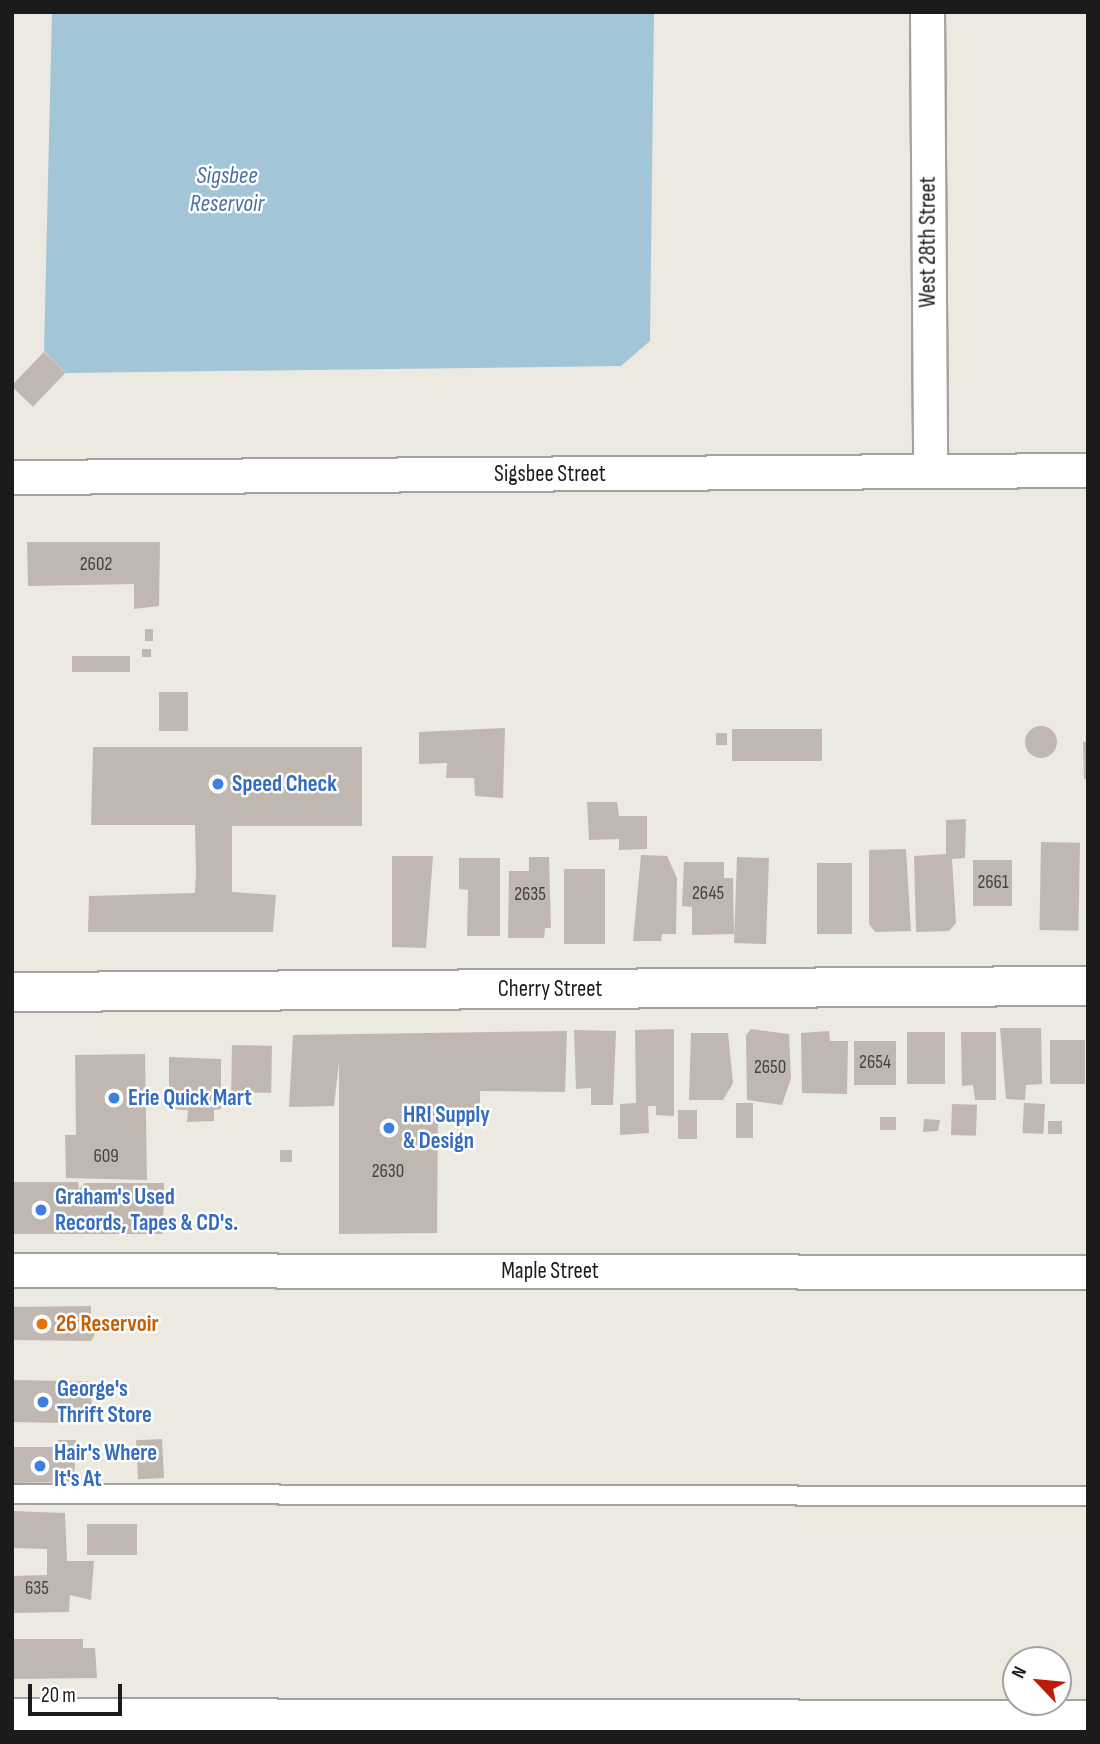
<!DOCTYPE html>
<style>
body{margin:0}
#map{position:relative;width:1100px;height:1744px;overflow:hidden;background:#ece9e0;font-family:"Sofia Sans Condensed",sans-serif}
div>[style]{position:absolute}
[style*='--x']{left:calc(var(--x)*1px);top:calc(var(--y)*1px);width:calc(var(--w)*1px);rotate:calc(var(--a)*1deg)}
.water>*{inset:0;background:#a2c6d8}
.building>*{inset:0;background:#c0b8b0;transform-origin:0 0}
.round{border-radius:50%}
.roads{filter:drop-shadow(2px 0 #a2a2a2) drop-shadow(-2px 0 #a2a2a2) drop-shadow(0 2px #a2a2a2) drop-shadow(0 -2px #a2a2a2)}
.service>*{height:18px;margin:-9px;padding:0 9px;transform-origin:9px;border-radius:9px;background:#fff}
.minor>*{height:33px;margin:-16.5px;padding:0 16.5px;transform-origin:16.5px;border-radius:16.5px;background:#fff}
.tertiary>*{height:38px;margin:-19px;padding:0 19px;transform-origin:19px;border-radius:19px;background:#fff}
.dots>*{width:19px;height:19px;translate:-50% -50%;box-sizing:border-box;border:4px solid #fff;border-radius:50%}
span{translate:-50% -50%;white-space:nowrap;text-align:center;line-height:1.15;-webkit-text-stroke:5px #fff;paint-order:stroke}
.number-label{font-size:19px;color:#444240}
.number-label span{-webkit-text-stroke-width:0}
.street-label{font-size:23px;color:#1b1b1b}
.shop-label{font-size:23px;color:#366cbe;font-weight:700}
.left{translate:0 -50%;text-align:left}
.food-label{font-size:23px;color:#c56008;font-weight:700}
.water-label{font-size:24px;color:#4c6fa5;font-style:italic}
.frame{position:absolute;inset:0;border:14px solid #1b1b1b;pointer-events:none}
.north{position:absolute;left:1002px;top:1646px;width:70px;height:70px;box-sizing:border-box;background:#fff;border:2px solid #a4a4a4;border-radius:50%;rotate:296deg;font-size:19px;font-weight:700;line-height:28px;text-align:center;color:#1b1b1b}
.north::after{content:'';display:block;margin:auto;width:24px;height:32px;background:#bd1b08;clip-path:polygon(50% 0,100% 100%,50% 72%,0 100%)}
.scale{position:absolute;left:28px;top:1684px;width:94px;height:32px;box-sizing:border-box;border:4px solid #1b1b1b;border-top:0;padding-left:9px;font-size:21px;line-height:24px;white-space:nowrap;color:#1b1b1b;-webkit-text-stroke:5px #fff;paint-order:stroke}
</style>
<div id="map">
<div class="water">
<div style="clip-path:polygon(52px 12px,654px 12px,650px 341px,621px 366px,66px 373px,44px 351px)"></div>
</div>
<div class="building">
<div style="left:44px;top:352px;width:30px;height:47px;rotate:44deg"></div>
<div style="clip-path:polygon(27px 542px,160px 542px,159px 606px,134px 609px,134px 584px,28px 586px)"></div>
<div style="left:153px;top:629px;width:12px;height:8px;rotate:90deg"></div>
<div style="left:142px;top:649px;width:9px;height:8px"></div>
<div style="left:130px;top:656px;width:16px;height:58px;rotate:90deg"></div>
<div style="left:188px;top:692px;width:39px;height:29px;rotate:90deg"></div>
<div class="round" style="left:1025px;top:726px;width:32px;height:32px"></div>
<div style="clip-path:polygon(505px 728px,503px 798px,475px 796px,474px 778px,446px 778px,447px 763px,419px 764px,419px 732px)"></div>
<div style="left:822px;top:729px;width:32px;height:90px;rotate:90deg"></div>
<div style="left:716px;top:733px;width:11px;height:12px"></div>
<div style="clip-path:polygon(1088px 741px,1088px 779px,1084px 779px,1083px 742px)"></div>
<div style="clip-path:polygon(93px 747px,362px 747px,362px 826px,232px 826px,232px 892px,276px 895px,273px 932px,88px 932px,89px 896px,195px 893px,196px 871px,195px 825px,91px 825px)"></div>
<div style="clip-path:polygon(587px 802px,617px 802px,619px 816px,647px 816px,647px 849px,619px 850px,619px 839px,589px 840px)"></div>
<div style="clip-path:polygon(966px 819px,965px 858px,952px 859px,956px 923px,949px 931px,916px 932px,914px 856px,946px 854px,946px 820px)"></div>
<div style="left:1041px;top:842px;width:39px;height:88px;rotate:1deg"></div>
<div style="clip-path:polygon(906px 849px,911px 931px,875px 932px,869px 924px,869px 850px)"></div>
<div style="clip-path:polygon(641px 855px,667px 856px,677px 878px,676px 934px,662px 934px,661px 941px,633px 941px)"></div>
<div style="clip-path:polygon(392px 856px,433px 856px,426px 948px,392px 947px)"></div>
<div style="clip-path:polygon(529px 857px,549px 857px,551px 928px,545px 928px,544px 938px,508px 938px,509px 871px,529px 871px)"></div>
<div style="left:737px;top:857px;width:32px;height:86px;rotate:2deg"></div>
<div style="clip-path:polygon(459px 858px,500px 858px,500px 936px,467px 936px,468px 890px,459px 889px)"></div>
<div style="left:973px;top:860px;width:39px;height:46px"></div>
<div style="clip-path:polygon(684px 862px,724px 862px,724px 878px,733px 878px,734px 934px,692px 935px,692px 907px,682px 906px)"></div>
<div style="left:817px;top:863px;width:35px;height:71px"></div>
<div style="left:564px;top:869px;width:41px;height:75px"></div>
<div style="clip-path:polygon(1000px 1028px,1041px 1028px,1042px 1084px,1026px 1085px,1025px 1100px,1006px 1099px)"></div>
<div style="clip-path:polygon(674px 1029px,674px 1116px,656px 1115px,656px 1106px,648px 1106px,649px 1133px,620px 1135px,620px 1104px,636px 1103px,635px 1030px)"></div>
<div style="clip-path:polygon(751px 1029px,789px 1034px,791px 1078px,782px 1105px,747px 1100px,746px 1035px)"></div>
<div style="clip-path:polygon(574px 1030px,616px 1031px,613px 1105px,591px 1105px,591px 1088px,576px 1089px)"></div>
<div style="clip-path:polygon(567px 1031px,565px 1092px,480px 1091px,480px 1110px,438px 1111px,437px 1233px,339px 1234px,339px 1062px,334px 1106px,289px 1107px,293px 1035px)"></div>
<div style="clip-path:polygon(829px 1031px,830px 1041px,848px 1041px,847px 1094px,802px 1093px,801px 1033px)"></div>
<div style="left:907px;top:1032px;width:38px;height:52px"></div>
<div style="clip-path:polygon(961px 1032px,996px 1032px,996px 1100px,975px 1100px,973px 1085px,962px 1086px)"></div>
<div style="clip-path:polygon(691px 1033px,728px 1033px,733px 1083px,723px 1100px,689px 1100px)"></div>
<div style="left:1050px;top:1040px;width:35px;height:44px"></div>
<div style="left:854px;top:1041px;width:42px;height:44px"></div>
<div style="left:232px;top:1045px;width:40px;height:47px;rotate:1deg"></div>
<div style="clip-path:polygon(145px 1054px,147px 1180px,66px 1178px,65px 1135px,76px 1135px,75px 1055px)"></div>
<div style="clip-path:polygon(169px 1057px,221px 1059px,221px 1109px,214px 1110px,214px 1121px,187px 1122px,188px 1110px,169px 1109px)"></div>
<div style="left:736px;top:1103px;width:17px;height:35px"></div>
<div style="left:1024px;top:1103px;width:21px;height:30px;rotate:3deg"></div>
<div style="left:952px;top:1104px;width:25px;height:31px;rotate:2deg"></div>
<div style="left:678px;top:1110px;width:19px;height:29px"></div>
<div style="left:880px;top:1117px;width:16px;height:13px"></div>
<div style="clip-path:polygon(924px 1119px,940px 1120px,938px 1131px,923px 1132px)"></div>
<div style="left:1048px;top:1121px;width:14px;height:13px"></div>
<div style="left:280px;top:1150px;width:12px;height:12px"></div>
<div style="clip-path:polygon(12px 1182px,78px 1182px,79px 1189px,85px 1183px,164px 1183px,163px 1234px,12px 1234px)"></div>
<div style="clip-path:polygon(91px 1306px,91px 1322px,101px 1323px,91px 1341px,12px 1340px,12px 1307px)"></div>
<div style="left:12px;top:1380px;width:80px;height:42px;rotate:1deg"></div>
<div style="left:162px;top:1439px;width:39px;height:26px;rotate:87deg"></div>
<div style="clip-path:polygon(58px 1440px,76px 1440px,74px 1482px,12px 1483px,12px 1447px,58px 1447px)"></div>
<div style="clip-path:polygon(12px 1511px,65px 1513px,67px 1561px,94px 1561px,91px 1600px,70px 1595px,69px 1612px,12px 1613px,12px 1576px,47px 1575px,47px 1549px,12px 1548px)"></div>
<div style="left:87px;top:1524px;width:50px;height:31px"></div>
<div style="clip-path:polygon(12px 1639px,83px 1639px,83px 1648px,95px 1648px,97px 1678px,12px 1679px)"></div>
</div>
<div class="roads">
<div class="service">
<div style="--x:12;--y:1494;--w:1076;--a:0.11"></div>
</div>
<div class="minor">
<div style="--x:927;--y:12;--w:459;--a:89.6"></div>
<div style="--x:12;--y:477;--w:1076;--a:-0.37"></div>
<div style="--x:12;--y:1270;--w:1076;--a:0.11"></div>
<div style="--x:12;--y:1715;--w:1076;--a:0.11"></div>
</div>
<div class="tertiary">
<div style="--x:12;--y:992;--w:1076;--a:-0.32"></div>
</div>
</div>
<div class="dots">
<div style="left:218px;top:784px;background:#3f7fe0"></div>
<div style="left:114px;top:1098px;background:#3f7fe0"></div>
<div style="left:389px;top:1128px;background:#3f7fe0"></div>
<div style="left:41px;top:1210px;background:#3f7fe0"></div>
<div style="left:42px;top:1324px;background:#e8710a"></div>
<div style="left:43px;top:1402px;background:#3f7fe0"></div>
<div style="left:40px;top:1466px;background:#3f7fe0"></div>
</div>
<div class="number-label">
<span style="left:96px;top:565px">2602</span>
<span style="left:993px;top:883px">2661</span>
<span style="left:708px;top:894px">2645</span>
<span style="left:530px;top:895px">2635</span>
<span style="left:875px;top:1063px">2654</span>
<span style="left:770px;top:1068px">2650</span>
<span style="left:106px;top:1157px">609</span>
<span style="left:388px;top:1172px">2630</span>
<span style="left:37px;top:1589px">635</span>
</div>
<div class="street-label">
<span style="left:928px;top:242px;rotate:-90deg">West 28th Street</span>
<span style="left:550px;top:474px">Sigsbee Street</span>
<span style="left:550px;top:989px">Cherry Street</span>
<span style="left:550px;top:1271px">Maple Street</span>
</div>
<div class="shop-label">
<span class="left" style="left:232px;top:784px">Speed Check</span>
<span class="left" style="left:128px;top:1098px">Erie Quick Mart</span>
<span class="left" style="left:403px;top:1128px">HRI Supply<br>&amp; Design</span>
<span class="left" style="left:55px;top:1210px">Graham's Used<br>Records, Tapes &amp; CD's.</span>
<span class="left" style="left:57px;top:1402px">George's<br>Thrift Store</span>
<span class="left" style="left:54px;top:1466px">Hair's Where<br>It's At</span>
</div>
<div class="food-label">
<span class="left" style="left:56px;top:1324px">26 Reservoir</span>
</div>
<div class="water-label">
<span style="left:227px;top:190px">Sigsbee<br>Reservoir</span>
</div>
<div class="frame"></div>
<div class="north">N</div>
<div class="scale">20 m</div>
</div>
